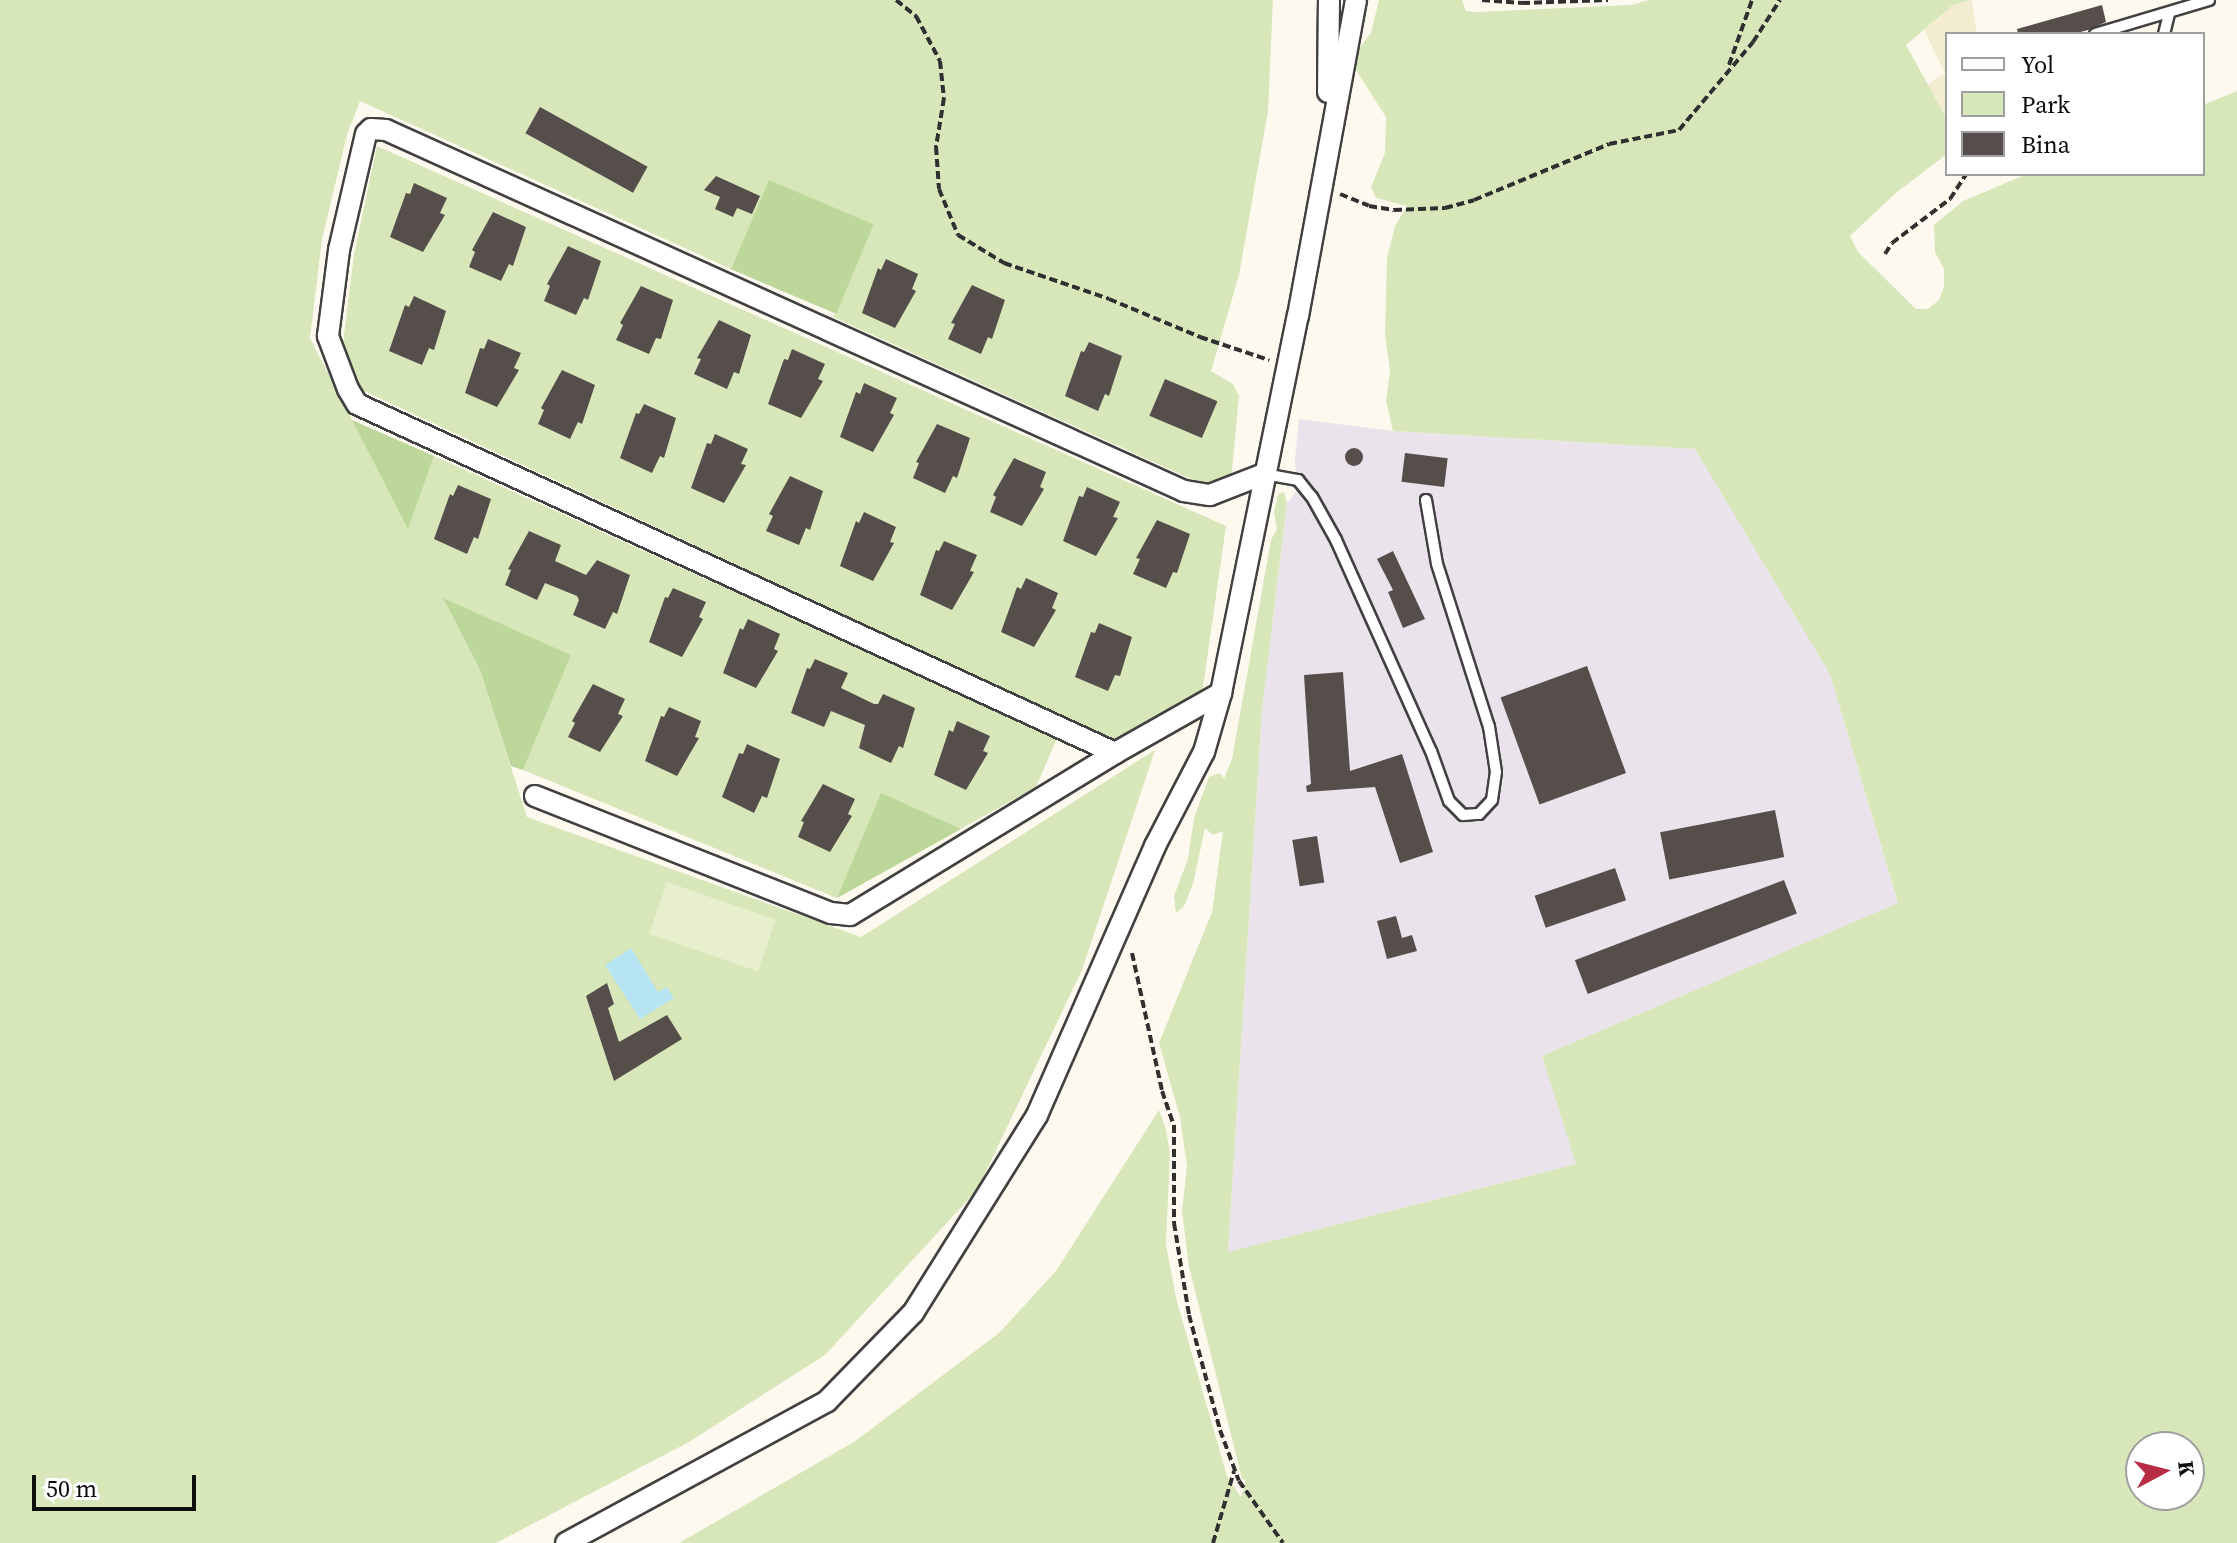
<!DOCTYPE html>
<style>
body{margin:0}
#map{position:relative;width:2237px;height:1543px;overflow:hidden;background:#fef9ef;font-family:"Source Serif 4",serif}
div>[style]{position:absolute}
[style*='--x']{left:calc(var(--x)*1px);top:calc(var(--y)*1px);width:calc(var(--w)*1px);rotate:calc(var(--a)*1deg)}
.industrial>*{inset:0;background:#eae3ec}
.farmland>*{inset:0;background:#f3ecd0}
.green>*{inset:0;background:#d7e7ba}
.forest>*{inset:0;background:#bdd79a;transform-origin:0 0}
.pitch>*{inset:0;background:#e7efcc;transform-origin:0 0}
.water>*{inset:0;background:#b6e4f3}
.building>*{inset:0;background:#564e4b;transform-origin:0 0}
.round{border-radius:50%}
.path>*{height:4px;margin-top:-2px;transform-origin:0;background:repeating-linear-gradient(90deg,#303030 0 8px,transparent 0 12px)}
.roads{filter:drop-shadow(2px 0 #414141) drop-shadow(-2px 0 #414141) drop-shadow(0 2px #414141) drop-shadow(0 -2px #414141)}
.service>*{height:10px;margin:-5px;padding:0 5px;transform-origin:5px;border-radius:5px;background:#fff}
.minor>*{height:20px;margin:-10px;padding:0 10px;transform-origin:10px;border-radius:10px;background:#fff}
span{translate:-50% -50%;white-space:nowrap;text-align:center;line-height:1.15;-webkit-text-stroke:8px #fff;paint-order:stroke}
.legend{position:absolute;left:1945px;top:32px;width:260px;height:144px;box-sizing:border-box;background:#fff;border:2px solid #9f9f9f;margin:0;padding:10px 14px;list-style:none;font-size:24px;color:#0e0e0e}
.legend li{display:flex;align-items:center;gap:16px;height:40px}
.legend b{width:40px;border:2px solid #9f9f9f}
.north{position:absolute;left:2125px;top:1431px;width:80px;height:80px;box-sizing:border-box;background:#fff;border:2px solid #9f9f9f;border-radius:50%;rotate:83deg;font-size:22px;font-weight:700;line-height:32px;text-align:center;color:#0e0e0e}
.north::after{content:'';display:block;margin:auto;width:28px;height:36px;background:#b82c44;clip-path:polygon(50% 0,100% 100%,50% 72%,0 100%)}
.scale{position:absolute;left:32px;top:1475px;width:164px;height:36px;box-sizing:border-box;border:4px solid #0e0e0e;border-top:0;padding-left:10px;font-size:24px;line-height:28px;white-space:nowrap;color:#0e0e0e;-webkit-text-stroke:6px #fff;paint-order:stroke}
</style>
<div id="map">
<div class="industrial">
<div style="clip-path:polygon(1299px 419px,1393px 431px,1695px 449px,1830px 674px,1898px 904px,1542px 1056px,1577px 1164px,1228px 1252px,1262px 710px,1287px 503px,1297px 490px,1295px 458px)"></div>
</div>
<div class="farmland">
<div style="clip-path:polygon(1972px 0,1977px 34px,1947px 34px,1947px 72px,1944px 72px,1924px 30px,1953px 5px)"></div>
<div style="clip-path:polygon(1942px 74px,1947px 75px,1947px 119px,1928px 84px)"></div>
</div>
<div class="green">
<div style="clip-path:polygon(0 0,1273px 0,1268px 111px,1239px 275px,1211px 371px,1233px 384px,1239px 396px,1231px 480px,1211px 488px,833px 317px,874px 225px,769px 181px,733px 270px,360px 101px,347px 135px,322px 239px,310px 338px,408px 528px,434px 456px,1057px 738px,1036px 787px,837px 898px,523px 770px,571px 655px,444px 600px,480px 670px,527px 817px,861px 937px,1155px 750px,1082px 970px,977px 1190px,825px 1355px,689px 1442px,496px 1543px,0 1543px)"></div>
<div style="clip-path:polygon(evenodd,1379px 0,1462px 0,1466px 11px,1477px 12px,1631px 5px,1649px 0,1971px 0,1953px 5px,1906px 45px,1947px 119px,1947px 154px,1897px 192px,1850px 236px,1858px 252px,1916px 309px,1928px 309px,1939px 300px,1944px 287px,1944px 269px,1935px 252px,1934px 225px,1963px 201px,2027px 174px,2203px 174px,2203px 105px,2237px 91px,2237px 1543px,679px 1543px,854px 1442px,999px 1333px,1056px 1271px,1159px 1110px,1166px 1129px,1170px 1154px,1166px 1245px,1177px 1302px,1227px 1476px,1241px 1497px,1246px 1480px,1242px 1479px,1189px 1267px,1182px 1211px,1187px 1166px,1180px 1117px,1159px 1043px,1212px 912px,1223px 831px,1213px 835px,1205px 828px,1193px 884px,1184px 906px,1176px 913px,1174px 896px,1188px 859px,1194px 818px,1209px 777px,1220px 773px,1224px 779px,1232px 759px,1271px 540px,1277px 529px,1274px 512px,1278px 494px,1284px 492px,1287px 503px,1262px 710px,1228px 1252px,1576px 1164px,1542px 1056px,1898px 903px,1830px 674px,1695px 449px,1393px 431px,1386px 401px,1390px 371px,1385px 335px,1387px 258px,1395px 226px,1407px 206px,1376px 198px,1371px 187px,1385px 153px,1386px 117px,1356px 70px,1359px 48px,1371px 33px,1379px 0,2141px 1447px,2189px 1447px,2189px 1495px,2141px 1495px,2141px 1447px)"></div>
<div style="clip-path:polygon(377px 146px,1226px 526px,1202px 694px,1112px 740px,358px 388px,343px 344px,354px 254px)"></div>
</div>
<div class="forest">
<div style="left:769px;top:180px;width:114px;height:97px;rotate:23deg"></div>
<div style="clip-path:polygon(352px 420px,434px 456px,408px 529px)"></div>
<div style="clip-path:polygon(443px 598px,571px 655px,523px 770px,511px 766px,480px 670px)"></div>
<div style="clip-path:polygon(881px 793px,961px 829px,837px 898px)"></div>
</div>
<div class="pitch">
<div style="left:667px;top:882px;width:115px;height:55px;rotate:19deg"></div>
</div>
<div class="water">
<div style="clip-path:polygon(631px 948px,658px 992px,667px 987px,674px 998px,640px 1019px,605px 965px)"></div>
</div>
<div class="building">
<div style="clip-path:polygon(2102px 5px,2106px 22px,2088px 30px,2073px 34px,2018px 34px,2017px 29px)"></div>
<div style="left:540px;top:107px;width:123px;height:30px;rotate:29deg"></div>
<div style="clip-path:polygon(716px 176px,760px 196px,752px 214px,737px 208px,733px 217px,715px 209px,720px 197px,704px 190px)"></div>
<div style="clip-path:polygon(414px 183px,447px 198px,440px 213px,445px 215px,423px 252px,390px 237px,406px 193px,410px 194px)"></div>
<div style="clip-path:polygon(493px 212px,526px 227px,513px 266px,509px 264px,501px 281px,469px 267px,475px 252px,472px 250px)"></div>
<div style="clip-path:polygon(568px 246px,601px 261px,588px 300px,584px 298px,576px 315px,544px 301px,550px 286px,547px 284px)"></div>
<div style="clip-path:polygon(886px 259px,918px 274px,912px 289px,916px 291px,895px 328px,862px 313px,878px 268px,881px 270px)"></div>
<div style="clip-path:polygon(972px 285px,1005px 300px,992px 339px,988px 337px,981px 354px,948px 339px,955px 324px,951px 323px)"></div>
<div style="clip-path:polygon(641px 286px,673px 300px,661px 339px,656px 338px,649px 354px,616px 340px,623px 325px,620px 323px)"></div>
<div style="clip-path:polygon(414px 296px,446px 311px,434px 350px,429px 348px,422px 365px,389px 351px,405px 305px,409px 307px)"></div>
<div style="clip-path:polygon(719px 320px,751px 335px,739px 374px,734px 372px,727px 389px,694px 374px,701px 359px,697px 358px)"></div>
<div style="clip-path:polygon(488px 339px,521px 353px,514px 368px,519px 370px,497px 407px,465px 393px,480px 348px,484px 349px)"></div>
<div style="clip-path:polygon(1089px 342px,1122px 356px,1109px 396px,1105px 394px,1098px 411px,1065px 396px,1081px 351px,1084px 352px)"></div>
<div style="clip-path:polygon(792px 349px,825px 364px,818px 379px,823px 381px,801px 418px,768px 404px,784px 359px,788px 360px)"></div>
<div style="clip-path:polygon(562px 370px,595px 385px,582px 424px,578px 422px,570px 439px,538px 424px,544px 410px,541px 408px)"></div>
<div style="left:1165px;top:379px;width:57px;height:40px;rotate:23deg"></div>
<div style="clip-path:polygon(864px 383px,897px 398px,890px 413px,894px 415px,873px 452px,840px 437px,856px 392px,860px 394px)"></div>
<div style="clip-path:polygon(644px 404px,676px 418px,664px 458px,660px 456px,652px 473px,620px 458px,636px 413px,639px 414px)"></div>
<div style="clip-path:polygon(937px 424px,970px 438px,957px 478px,953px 476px,945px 493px,913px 478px,919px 463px,916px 462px)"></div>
<div style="clip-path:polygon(715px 434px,748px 449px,741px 464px,746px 465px,724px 503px,691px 488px,707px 443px,711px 444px)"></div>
<div class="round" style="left:1345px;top:448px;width:18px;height:18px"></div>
<div style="left:1405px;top:453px;width:43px;height:29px;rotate:7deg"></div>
<div style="clip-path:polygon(1014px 458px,1046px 472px,1040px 487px,1044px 489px,1022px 526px,990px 512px,996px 497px,993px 495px)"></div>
<div style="clip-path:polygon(790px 476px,823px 491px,810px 530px,806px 528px,799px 545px,766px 531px,773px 516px,769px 514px)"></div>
<div style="clip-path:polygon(458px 485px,491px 499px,478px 539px,474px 537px,467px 554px,434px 539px,450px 494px,453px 496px)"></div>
<div style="clip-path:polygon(1087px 487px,1120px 502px,1113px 517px,1118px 518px,1096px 556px,1063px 541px,1079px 496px,1083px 497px)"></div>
<div style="clip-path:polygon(864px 512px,896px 527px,890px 542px,894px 543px,873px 581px,840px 566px,856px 521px,859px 523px)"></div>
<div style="clip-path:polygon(1157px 520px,1190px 534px,1177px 573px,1173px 572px,1166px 588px,1133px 574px,1140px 559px,1136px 558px)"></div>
<div style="clip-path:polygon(529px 531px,561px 545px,555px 561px,586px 575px,597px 560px,630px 575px,617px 614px,613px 612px,605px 629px,573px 615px,579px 600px,577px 596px,545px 583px,537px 600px,505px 585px,511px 570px,508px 569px)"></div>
<div style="clip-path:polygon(944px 541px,977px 555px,970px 571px,974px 572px,952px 610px,920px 595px,936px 550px,939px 551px)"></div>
<div style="clip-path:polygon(1393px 551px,1425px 619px,1403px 628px,1388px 592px,1393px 590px,1377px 559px)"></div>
<div style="clip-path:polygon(1026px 578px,1058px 593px,1052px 608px,1056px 610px,1034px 647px,1001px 632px,1017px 587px,1021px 589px)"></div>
<div style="clip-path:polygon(673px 588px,706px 602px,699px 617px,703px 619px,682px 657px,649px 642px,665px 597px,668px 598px)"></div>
<div style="clip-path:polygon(748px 619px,780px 634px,774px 649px,778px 651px,756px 688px,723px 673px,740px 628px,743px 630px)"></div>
<div style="clip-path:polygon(1099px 623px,1132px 637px,1120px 676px,1115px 675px,1108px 691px,1075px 677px,1091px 632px,1095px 633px)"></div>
<div style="clip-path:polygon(815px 659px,848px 673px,841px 688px,874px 704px,878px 704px,883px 694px,915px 708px,903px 748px,899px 746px,891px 763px,859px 748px,865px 725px,831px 711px,824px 727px,791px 713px,807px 668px,810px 669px)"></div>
<div style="left:1587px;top:666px;width:114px;height:92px;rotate:70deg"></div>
<div style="clip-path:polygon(1343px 672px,1350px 771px,1402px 754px,1433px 852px,1400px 863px,1375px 787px,1307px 792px,1306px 786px,1311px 784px,1304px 675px)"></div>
<div style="clip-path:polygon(593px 684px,625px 699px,618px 714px,623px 716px,600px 752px,568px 737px,575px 723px,572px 721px)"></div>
<div style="clip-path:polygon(669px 707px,701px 721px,695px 737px,699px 738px,677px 776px,645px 761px,661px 716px,664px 717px)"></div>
<div style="clip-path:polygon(957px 721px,990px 736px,983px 751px,988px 753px,966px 790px,934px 775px,949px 730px,953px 732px)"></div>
<div style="clip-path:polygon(747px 744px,780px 759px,767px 798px,762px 796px,754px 813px,722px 797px,739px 753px,743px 754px)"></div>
<div style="clip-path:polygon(823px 784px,855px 799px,848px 814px,852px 816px,830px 852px,798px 837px,804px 822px,801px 821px)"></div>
<div style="left:1775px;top:810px;width:48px;height:117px;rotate:79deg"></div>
<div style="left:1317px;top:836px;width:47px;height:25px;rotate:81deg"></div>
<div style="left:1615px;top:868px;width:34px;height:85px;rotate:71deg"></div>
<div style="left:1784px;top:880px;width:36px;height:224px;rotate:69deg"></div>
<div style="clip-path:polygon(1396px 916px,1402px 938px,1412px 935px,1417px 951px,1387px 959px,1377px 921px)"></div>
<div style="clip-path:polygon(607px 983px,614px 1004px,608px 1008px,619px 1042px,667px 1015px,682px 1039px,614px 1081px,586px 996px)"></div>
</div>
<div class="path">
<div style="--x:896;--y:0;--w:26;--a:39"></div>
<div style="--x:916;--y:16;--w:51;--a:61.9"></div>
<div style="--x:940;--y:61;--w:37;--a:84"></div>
<div style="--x:944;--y:98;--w:50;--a:99.3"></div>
<div style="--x:936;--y:147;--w:42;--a:85.9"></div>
<div style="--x:939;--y:189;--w:50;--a:67.6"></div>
<div style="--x:958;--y:235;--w:54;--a:31.3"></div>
<div style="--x:1004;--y:263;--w:111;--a:18.9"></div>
<div style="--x:1109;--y:299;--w:99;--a:22.7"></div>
<div style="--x:1200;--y:337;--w:73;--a:18.4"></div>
<div style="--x:1482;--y:0;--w:40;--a:4.3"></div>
<div style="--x:1522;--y:3;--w:86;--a:-2"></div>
<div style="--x:1729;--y:65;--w:69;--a:-70.5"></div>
<div style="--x:1340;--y:194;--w:31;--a:22"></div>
<div style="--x:1369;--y:206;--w:25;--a:9"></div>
<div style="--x:1394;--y:210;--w:51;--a:-2.2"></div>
<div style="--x:1445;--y:208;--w:30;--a:-15"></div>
<div style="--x:1474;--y:200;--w:146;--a:-22.5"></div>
<div style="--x:1609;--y:144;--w:71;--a:-11.3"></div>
<div style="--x:1679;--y:130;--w:115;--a:-49.9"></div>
<div style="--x:1753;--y:42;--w:50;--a:-57.3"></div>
<div style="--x:1885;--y:254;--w:13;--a:-58"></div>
<div style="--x:1892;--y:243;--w:73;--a:-37.2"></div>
<div style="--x:1950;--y:199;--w:30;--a:-57"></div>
<div style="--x:1132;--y:953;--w:141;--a:77.7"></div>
<div style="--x:1162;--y:1091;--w:36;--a:71"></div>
<div style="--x:1174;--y:1125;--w:98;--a:90"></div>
<div style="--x:1174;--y:1223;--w:93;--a:80.7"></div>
<div style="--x:1189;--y:1315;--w:119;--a:74.9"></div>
<div style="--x:1220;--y:1430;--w:54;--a:69.6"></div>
<div style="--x:1239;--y:1481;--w:76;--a:54.6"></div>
<div style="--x:1213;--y:1543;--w:75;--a:-73.7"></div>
</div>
<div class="roads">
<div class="service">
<div style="--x:2095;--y:34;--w:119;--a:-16.6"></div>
<div style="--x:2164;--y:34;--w:21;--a:-76"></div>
<div style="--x:1264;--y:474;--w:35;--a:10"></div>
<div style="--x:1298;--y:480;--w:22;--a:51"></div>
<div style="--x:1312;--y:497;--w:49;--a:60.8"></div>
<div style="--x:1336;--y:540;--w:231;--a:65.8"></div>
<div style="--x:1431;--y:751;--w:53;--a:70.2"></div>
<div style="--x:1449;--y:801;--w:20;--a:45"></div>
<div style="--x:1463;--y:815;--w:16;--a:-4"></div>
<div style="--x:1479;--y:814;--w:19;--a:-47"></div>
<div style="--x:1492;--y:800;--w:28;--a:-82"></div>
<div style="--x:1496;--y:772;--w:46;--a:-98.8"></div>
<div style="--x:1489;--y:727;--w:171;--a:-107.7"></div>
<div style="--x:1437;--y:564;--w:65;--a:-99.8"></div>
</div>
<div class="minor">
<div style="--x:1328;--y:92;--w:92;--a:-89.4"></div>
<div style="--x:1115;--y:753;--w:834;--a:-155.28"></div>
<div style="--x:357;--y:404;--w:17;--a:-121"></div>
<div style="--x:348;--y:389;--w:57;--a:-110.7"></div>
<div style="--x:328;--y:336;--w:87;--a:-82.7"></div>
<div style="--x:339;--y:250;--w:119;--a:-76.9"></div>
<div style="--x:366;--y:134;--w:7;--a:-45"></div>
<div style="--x:371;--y:129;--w:15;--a:4"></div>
<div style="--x:386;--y:130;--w:876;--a:24.34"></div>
<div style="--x:1184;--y:491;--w:26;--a:9"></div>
<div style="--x:1210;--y:495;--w:58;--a:-21.3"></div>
<div style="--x:535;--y:796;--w:318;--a:21.6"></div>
<div style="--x:831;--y:913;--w:19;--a:6"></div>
<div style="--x:850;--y:915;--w:311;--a:-31.4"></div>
<div style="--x:1115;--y:753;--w:122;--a:-29.5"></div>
<div style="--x:566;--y:1543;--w:297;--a:-28.5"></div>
<div style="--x:827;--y:1401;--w:123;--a:-45.7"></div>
<div style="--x:913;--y:1313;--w:234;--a:-57.9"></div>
<div style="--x:1037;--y:1115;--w:294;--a:-66.3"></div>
<div style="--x:1155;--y:846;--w:106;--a:-62.5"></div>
<div style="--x:1204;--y:752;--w:61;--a:-73.9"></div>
<div style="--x:1221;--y:693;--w:385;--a:-78.5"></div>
<div style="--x:1298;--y:316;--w:321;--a:-79.6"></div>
</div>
</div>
<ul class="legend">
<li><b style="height:10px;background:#fff"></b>Yol</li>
<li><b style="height:22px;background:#d7e7ba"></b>Park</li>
<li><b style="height:22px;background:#564e4b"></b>Bina</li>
</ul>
<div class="north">K</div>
<div class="scale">50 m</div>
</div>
